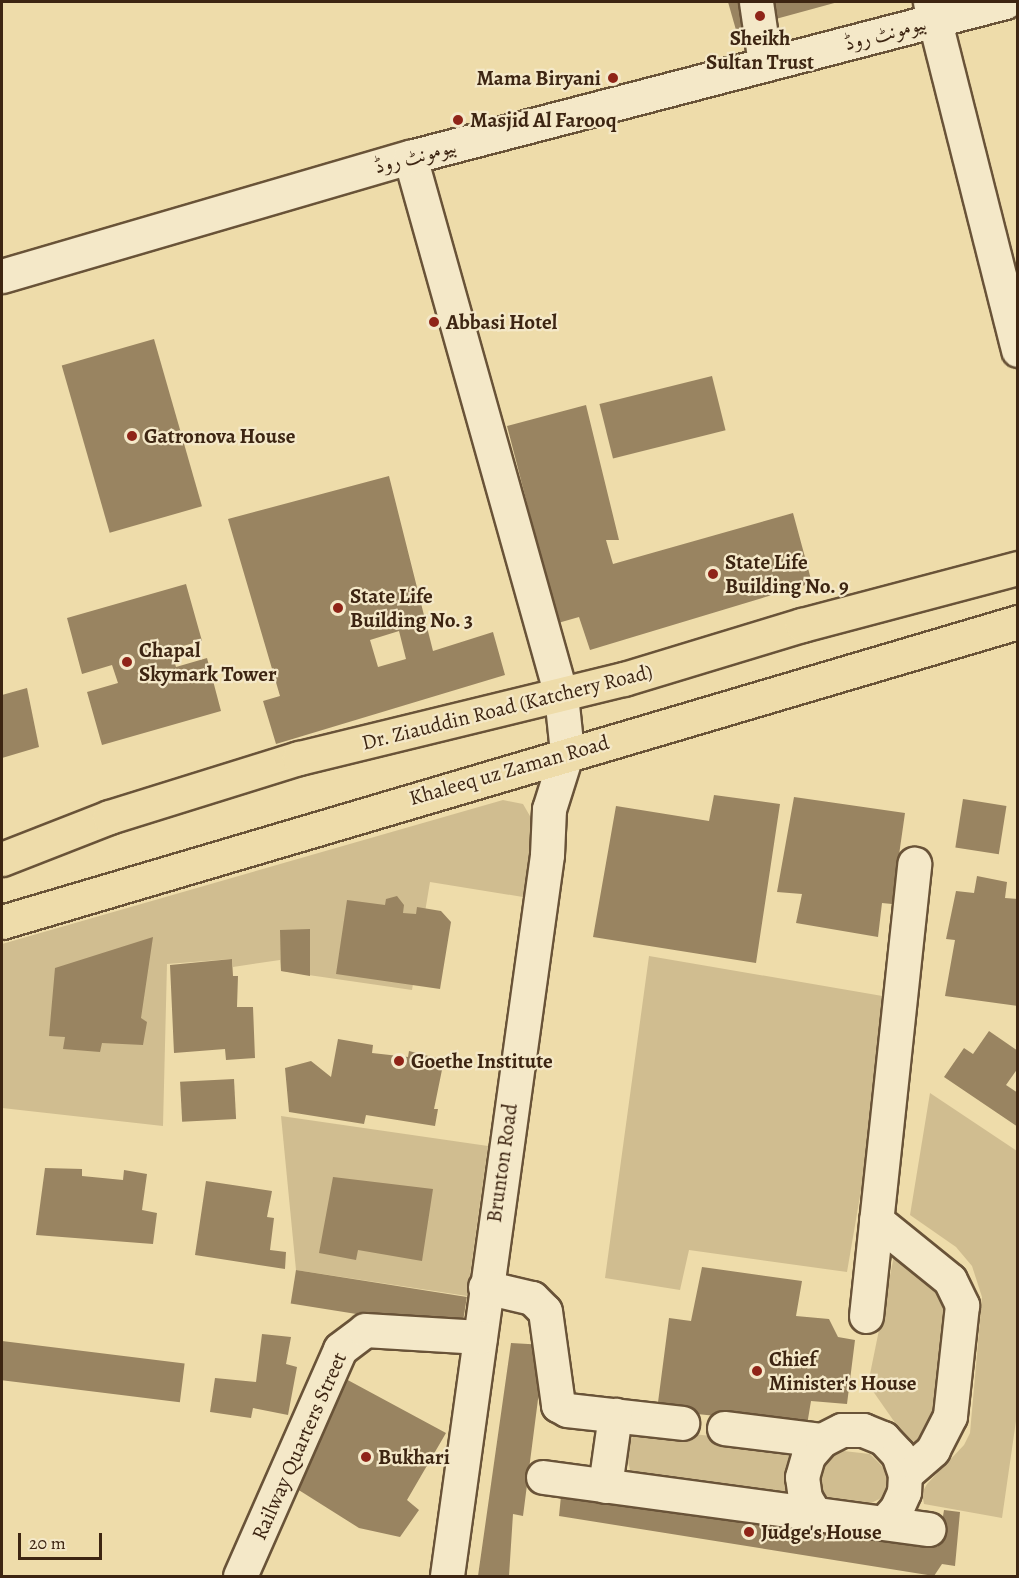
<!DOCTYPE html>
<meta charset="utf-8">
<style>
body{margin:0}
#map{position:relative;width:1019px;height:1578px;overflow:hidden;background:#eedcaa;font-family:Alegreya,Amiri,serif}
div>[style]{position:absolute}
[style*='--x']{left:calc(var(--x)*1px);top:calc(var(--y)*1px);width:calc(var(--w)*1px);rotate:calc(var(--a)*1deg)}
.green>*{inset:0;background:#d0bd90}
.building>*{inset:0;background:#998461;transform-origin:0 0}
.roads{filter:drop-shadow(2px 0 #695338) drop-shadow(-2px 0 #695338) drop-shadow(0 2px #695338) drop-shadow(0 -2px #695338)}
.minor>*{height:33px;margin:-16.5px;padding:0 16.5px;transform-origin:16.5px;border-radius:16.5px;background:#f4e8c8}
.major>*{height:33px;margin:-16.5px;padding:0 16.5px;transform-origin:16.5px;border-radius:16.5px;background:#eedcaa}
.dots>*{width:16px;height:16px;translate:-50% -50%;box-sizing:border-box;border:3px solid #f4e8c8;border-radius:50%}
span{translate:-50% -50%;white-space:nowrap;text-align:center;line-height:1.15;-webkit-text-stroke:4.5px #f4e8c8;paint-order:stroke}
.street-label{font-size:21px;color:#3d2512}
.poi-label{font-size:21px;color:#3d2512;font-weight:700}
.right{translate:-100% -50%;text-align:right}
.left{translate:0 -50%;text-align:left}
.frame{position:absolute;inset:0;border:3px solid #3d2512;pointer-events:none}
.scale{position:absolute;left:18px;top:1533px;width:84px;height:27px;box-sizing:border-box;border:3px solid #3d2512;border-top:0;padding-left:8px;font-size:18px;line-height:21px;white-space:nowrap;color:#3d2512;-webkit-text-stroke:4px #f4e8c8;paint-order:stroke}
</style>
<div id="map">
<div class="green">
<div style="clip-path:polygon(503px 800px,523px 804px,534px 823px,523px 897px,430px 882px,412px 990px,281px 971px,280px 960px,233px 967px,232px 959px,167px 964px,163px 1126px,2px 1108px,2px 944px)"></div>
<div style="clip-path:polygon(649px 956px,894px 998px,847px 1272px,689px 1250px,680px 1290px,605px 1278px)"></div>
<div style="clip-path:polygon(930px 1093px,1017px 1151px,1017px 1414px,1002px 1518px,924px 1504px,922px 1493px,927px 1484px,964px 1445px,970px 1433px,982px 1297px,972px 1266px,956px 1247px,910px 1215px)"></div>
<div style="clip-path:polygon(281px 1116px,488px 1146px,467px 1296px,296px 1270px)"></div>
<div style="clip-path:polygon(895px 1251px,929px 1272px,951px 1316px,940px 1408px,914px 1450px,868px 1384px)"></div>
<div style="clip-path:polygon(640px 1428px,870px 1454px,890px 1474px,890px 1485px,885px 1496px,860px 1509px,646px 1481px,630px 1470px,627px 1456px,629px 1442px)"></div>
</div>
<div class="building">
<div style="clip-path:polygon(728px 2px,838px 2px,736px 30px)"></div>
<div style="left:154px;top:339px;width:174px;height:96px;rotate:74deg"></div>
<div style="left:712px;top:376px;width:56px;height:116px;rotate:76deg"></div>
<div style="clip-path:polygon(586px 405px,619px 540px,606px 540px,613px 564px,793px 513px,812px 583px,590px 650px,579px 617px,558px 623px,507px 426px)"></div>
<div style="clip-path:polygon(evenodd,389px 476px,433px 651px,493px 632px,505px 675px,276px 744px,263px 701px,280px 696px,228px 519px,389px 476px,399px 631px,406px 659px,378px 667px,370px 640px,399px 631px)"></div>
<div style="clip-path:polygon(186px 584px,202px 641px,171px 649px,176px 667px,207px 658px,221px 711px,102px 745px,87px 692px,118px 683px,112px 665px,82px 674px,67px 618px)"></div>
<div style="clip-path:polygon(27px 688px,39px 747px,2px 758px,2px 695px)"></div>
<div style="clip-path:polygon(714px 795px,780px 804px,756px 963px,593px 937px,616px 806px,709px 821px)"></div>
<div style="clip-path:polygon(794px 797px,905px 813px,892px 904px,882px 903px,878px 937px,796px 923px,802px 894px,777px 892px)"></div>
<div style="left:963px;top:799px;width:44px;height:49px;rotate:9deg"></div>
<div style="clip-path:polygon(977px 876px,1007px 882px,1005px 898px,1018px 899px,1018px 1006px,945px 996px,955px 940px,946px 939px,956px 891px,974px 893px)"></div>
<div style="clip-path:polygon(397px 896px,404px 905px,403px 913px,416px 914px,417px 907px,441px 911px,451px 922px,440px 989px,336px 974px,347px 900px,385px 905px,386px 899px)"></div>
<div style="clip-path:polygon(310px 929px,310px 976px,281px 971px,280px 930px)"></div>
<div style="clip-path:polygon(153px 937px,141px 1018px,147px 1022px,143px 1045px,102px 1043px,100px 1052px,63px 1049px,65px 1037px,49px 1036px,55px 968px)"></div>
<div style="clip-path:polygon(232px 959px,233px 976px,238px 976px,237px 1007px,253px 1007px,255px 1058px,226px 1060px,225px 1049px,174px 1053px,170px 965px)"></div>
<div style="clip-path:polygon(989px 1031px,1018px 1051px,1018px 1068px,1006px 1085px,1018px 1093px,1018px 1127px,944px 1077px,964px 1048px,973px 1054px)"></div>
<div style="clip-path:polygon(338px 1039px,373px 1045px,372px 1053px,408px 1057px,409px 1051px,444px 1060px,434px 1109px,438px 1109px,435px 1126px,366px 1115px,364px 1124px,289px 1112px,285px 1068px,311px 1061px,331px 1077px)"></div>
<div style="left:234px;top:1079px;width:40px;height:54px;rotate:87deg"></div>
<div style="clip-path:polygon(45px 1168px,82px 1169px,82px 1176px,123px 1180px,124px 1170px,147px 1174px,142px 1210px,157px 1213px,153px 1244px,36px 1235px)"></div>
<div style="clip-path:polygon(333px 1177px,433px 1189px,422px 1261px,358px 1250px,356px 1260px,319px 1253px)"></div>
<div style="clip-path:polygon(206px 1181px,272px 1191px,267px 1217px,274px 1218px,270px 1250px,286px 1252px,285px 1269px,195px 1255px)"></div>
<div style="clip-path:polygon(702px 1267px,802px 1281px,796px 1316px,829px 1319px,838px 1337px,855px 1340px,847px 1404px,811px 1401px,807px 1425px,657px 1410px,669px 1318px,691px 1321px)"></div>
<div style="left:296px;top:1270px;width:173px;height:34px;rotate:9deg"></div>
<div style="clip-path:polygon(262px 1334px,291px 1337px,286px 1364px,297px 1367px,288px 1415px,253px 1408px,251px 1418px,210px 1412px,215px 1378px,256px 1382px)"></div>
<div style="left:2px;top:1341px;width:184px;height:39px;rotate:7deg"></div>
<div style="clip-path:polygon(511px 1343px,545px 1345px,523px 1516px,513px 1514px,509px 1576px,478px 1576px)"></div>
<div style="clip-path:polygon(344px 1378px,446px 1433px,407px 1500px,419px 1510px,400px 1537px,359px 1528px,286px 1482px)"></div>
<div style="clip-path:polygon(562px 1486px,938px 1547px,944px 1510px,960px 1512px,955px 1566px,942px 1564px,934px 1576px,559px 1516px)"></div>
</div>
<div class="roads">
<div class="minor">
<div style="--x:756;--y:2;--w:63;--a:81.7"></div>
<div style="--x:930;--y:2;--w:359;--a:75.8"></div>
<div style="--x:410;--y:157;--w:559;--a:74.32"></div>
<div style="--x:561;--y:695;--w:57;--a:84"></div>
<div style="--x:567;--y:752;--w:60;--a:107.5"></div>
<div style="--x:549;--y:809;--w:46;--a:92.5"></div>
<div style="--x:547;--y:855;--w:728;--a:97.9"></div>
<div style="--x:2;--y:276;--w:425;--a:-16.3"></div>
<div style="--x:410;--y:157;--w:615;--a:-14.6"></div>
<div style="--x:876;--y:1220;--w:95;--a:39"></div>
<div style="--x:950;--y:1280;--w:28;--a:64"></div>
<div style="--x:962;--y:1305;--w:112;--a:96.2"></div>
<div style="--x:950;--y:1416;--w:38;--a:117"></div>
<div style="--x:933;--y:1450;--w:37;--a:139"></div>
<div style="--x:485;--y:1287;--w:48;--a:13.2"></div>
<div style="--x:532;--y:1298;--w:18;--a:45"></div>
<div style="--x:545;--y:1311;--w:95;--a:82.1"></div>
<div style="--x:558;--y:1405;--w:10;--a:29"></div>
<div style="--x:567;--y:1410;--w:116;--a:6.4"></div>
<div style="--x:866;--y:1316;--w:455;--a:-83.9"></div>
<div style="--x:724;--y:1428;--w:99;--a:7"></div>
<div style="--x:543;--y:1477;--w:389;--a:7.7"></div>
<div style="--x:605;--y:1486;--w:72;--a:-82"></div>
<div style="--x:816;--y:1516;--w:21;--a:-121"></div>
<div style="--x:805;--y:1498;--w:21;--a:-98"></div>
<div style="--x:802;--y:1477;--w:22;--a:-74"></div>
<div style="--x:808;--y:1456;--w:21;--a:-49"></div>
<div style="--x:822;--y:1440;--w:22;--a:-27"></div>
<div style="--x:842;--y:1430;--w:21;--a:0"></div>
<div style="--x:863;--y:1430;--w:22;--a:22"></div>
<div style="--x:883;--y:1438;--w:22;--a:47"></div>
<div style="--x:898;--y:1454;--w:21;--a:71"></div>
<div style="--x:905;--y:1474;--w:18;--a:93"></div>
<div style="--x:904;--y:1492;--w:17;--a:114"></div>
<div style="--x:897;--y:1508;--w:18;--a:131"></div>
<div style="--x:240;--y:1576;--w:248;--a:-66.2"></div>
<div style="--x:340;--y:1349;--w:31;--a:-37"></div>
<div style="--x:365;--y:1330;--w:115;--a:3.5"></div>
</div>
<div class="major">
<div style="--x:2;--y:859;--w:115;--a:-21.4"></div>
<div style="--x:109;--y:817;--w:199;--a:-17.3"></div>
<div style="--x:299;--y:758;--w:334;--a:-13.7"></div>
<div style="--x:624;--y:679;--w:186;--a:-16.9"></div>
<div style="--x:802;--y:625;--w:223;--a:-14.8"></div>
<div style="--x:2;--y:922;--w:1059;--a:-16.45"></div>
</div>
</div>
<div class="dots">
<div style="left:760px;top:16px;background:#8f2418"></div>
<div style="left:613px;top:78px;background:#8f2418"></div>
<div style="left:458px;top:120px;background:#8f2418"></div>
<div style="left:434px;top:322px;background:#8f2418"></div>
<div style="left:132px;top:436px;background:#8f2418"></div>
<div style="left:713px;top:574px;background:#8f2418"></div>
<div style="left:338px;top:608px;background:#8f2418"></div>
<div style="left:127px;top:662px;background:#8f2418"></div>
<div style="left:399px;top:1061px;background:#8f2418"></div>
<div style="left:757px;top:1371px;background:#8f2418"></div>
<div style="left:366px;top:1457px;background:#8f2418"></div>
<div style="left:749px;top:1532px;background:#8f2418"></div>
</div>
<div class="street-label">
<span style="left:885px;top:33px;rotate:-15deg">بیومونٹ روڈ</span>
<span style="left:415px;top:156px;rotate:-15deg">بیومونٹ روڈ</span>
<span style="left:507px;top:707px;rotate:-14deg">Dr. Ziauddin Road (Katchery Road)</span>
<span style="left:509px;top:770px;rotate:-16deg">Khaleeq uz Zaman Road</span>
<span style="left:502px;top:1163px;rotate:-82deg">Brunton Road</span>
<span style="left:299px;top:1446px;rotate:-66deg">Railway Quarters Street</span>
</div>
<div class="poi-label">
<span style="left:760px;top:50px">Sheikh<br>Sultan Trust</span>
<span class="right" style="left:601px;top:78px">Mama Biryani</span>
<span class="left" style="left:470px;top:120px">Masjid Al Farooq</span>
<span class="left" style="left:446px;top:322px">Abbasi Hotel</span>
<span class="left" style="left:144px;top:436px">Gatronova House</span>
<span class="left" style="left:725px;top:574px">State Life<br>Building No. 9</span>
<span class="left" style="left:350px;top:608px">State Life<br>Building No. 3</span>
<span class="left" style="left:139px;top:662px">Chapal<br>Skymark Tower</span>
<span class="left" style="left:411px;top:1061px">Goethe Institute</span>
<span class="left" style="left:769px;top:1371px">Chief<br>Minister's House</span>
<span class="left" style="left:378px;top:1457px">Bukhari</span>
<span class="left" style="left:761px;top:1532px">Judge's House</span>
</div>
<div class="frame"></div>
<div class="scale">20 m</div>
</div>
